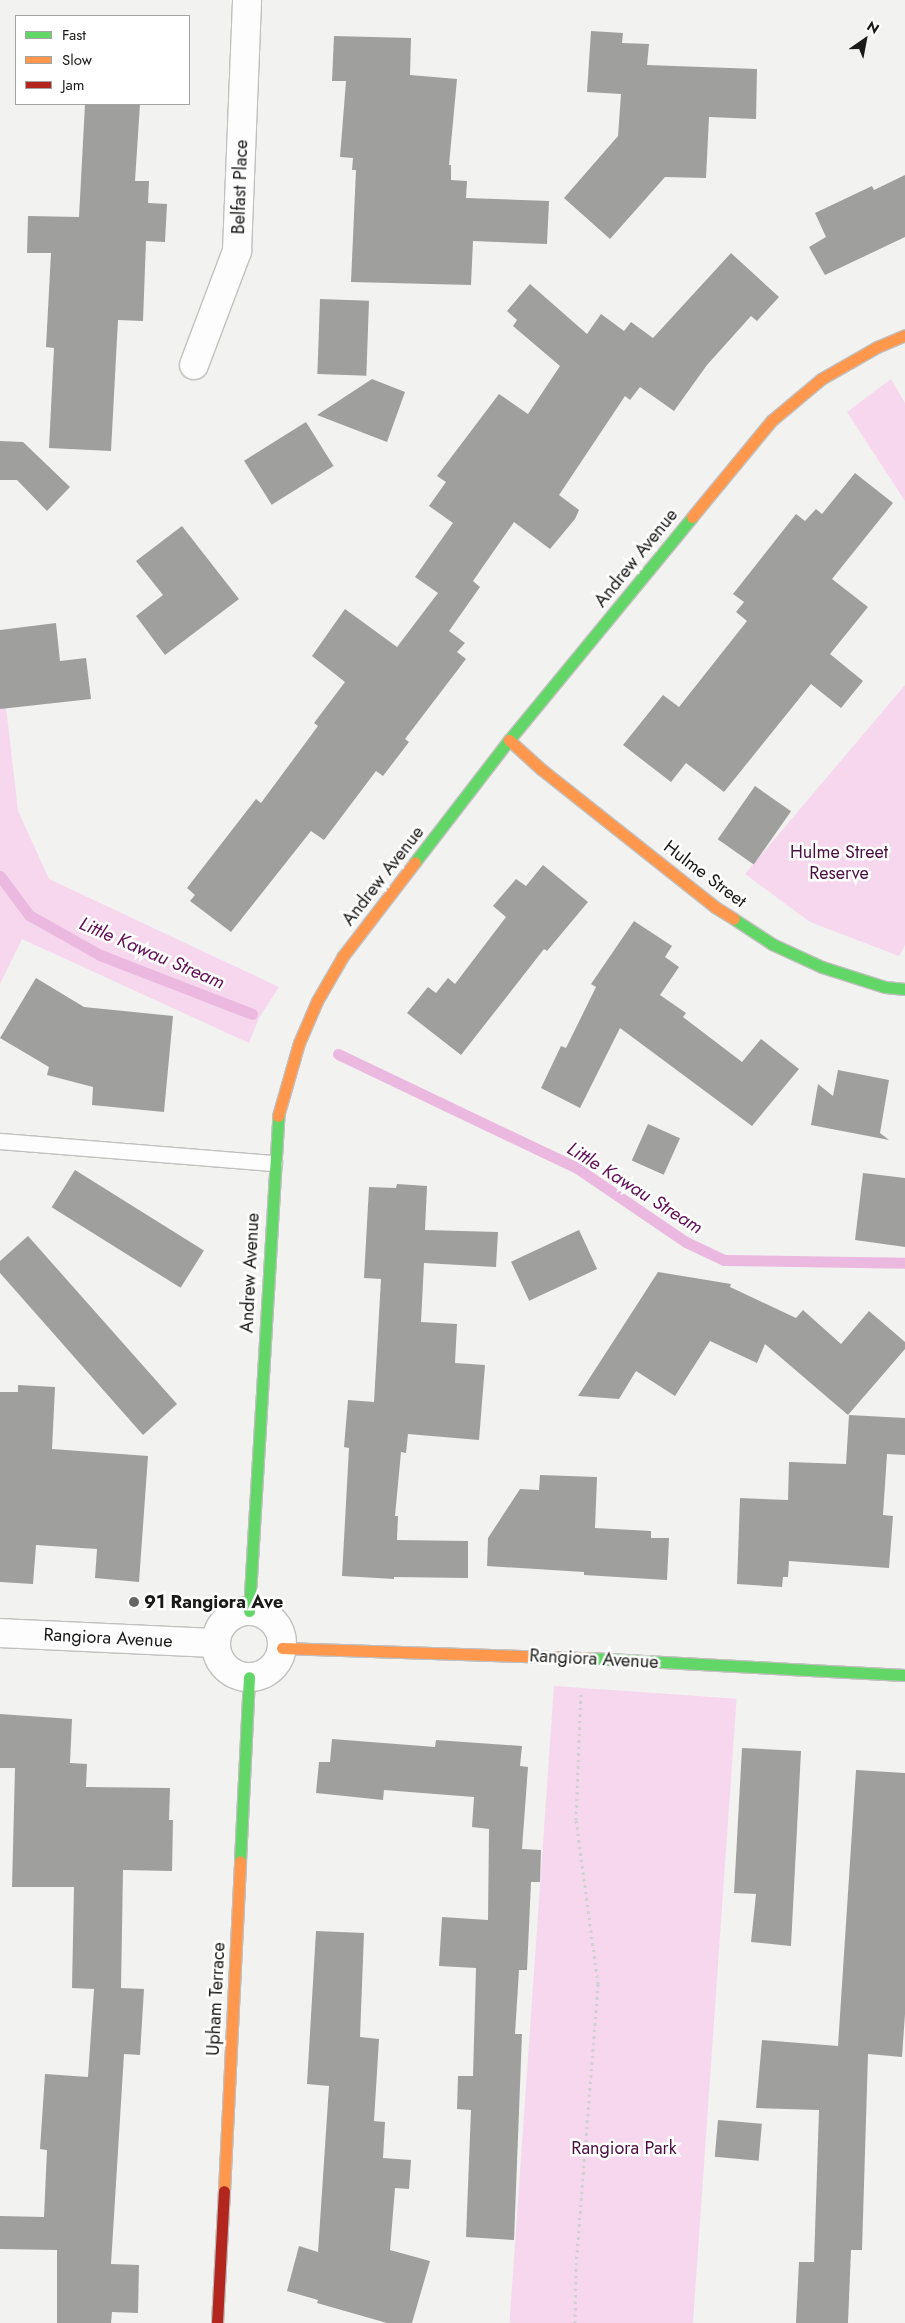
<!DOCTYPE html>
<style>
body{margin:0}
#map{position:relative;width:905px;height:2323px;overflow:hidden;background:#f2f2f0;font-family:Jost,sans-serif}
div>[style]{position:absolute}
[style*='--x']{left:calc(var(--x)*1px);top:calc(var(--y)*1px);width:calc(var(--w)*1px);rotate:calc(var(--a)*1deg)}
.green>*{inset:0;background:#f6d7ed;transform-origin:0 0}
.stream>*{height:11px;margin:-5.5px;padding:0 5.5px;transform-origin:5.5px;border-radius:5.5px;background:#ebb9df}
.building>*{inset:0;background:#9f9f9e;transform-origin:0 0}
.path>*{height:3px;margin-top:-1.5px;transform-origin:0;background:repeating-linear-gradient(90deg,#d1d1d1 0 2.5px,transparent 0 6.5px)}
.roads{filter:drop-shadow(1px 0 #c1c0bf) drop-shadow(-1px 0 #c1c0bf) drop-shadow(0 1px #c1c0bf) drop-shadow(0 -1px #c1c0bf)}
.lane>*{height:15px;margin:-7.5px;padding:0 7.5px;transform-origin:7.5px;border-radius:7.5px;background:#fdfdfd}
.street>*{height:28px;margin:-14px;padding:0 14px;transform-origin:14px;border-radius:14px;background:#fdfdfd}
.street>.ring{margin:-14px;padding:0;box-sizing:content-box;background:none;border:28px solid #fdfdfd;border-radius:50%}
.fast>*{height:11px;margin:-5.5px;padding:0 5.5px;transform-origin:5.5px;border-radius:5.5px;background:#63d668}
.slow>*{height:11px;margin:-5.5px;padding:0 5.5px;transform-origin:5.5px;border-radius:5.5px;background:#ff974d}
.jam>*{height:11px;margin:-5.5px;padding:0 5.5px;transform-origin:5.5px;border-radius:5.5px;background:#b3261e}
.dots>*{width:14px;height:14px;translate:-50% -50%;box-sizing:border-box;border:2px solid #fff;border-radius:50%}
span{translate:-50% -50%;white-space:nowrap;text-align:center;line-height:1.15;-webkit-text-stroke:5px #fff;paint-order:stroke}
.street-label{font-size:18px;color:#1a1a19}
.park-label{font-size:18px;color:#4c0f42}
.poi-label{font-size:18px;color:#1a1a19;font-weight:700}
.left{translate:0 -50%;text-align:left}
.water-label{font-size:19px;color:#621056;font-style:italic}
.legend{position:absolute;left:15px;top:15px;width:175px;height:90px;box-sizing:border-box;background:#fff;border:1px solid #a3a3a3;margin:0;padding:6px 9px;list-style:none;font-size:15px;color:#1a1a19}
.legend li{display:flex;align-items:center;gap:10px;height:25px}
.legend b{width:25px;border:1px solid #a3a3a3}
.north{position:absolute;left:840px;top:15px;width:50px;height:50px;-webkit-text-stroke:4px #fff;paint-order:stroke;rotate:33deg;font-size:14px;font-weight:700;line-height:20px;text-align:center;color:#1a1a19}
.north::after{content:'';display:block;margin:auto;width:18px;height:22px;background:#1a1a19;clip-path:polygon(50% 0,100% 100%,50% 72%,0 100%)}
</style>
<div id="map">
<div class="green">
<div style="clip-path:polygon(891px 379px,905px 403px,905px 501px,847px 412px)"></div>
<div style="clip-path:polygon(0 655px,18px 811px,49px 879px,279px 987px,259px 1018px,249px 1043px,22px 939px,0 984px)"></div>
<div style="clip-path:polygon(905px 685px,905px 945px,899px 956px,810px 922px,745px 874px)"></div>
<div style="left:554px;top:1686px;width:183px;height:638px;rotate:4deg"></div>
</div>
<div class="stream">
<div style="--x:0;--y:876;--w:49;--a:53.4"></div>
<div style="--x:29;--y:915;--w:81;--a:29.4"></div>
<div style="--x:100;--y:955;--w:163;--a:21.2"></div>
<div style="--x:338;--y:1054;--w:265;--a:25.5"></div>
<div style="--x:577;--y:1168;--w:132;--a:34.2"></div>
<div style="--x:686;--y:1242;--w:42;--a:25.3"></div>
<div style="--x:724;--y:1260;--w:181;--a:0.9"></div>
</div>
<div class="building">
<div style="clip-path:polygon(591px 31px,623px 33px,622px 43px,649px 44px,647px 65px,757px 69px,756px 119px,709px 117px,706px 178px,665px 177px,610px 239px,564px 198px,618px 136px,621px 94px,587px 92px)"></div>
<div style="clip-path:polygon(334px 36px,411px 38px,410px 75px,457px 79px,449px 165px,451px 165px,451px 180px,467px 181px,466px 198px,549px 201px,547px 244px,473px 241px,471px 285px,351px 282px,356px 170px,352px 170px,353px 158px,340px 157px,346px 81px,332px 81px)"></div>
<div style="clip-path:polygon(85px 104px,140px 104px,135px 181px,149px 181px,148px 203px,167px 204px,165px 242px,146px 241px,143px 321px,118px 320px,111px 451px,49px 448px,54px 348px,46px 347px,51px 253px,27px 253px,28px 216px,79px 217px)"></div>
<div style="clip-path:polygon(905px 175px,905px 237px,825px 275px,809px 247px,826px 237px,815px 213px,872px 186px,874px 190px)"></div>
<div style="clip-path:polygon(731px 253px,779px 297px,757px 321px,751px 316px,707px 365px,674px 411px,640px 387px,630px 400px,625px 396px,559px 495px,579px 510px,575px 519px,550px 549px,514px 522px,473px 581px,480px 587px,449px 631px,465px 643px,457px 652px,466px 659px,405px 739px,409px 742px,383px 776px,376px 771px,324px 840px,311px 831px,231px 932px,190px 901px,195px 895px,187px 888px,256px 799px,261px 803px,318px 726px,314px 723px,345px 682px,312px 656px,345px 609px,397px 647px,438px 593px,415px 577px,453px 523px,429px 506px,446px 482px,437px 476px,499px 394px,528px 414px,560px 366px,513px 326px,517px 320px,507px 311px,530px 284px,587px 334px,601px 314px,624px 331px,631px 322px,653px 338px)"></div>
<div style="left:320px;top:299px;width:49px;height:75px;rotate:2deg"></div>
<div style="clip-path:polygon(372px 379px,405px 392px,387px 442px,317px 415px)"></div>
<div style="left:306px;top:422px;width:52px;height:73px;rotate:58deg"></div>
<div style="clip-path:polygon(0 441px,23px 442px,70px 487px,47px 511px,17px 480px,0 480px)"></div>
<div style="clip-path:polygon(855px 473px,893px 503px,832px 579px,868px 607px,830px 654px,863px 681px,841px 708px,811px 684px,724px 792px,686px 763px,671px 782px,623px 745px,663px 695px,679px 707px,747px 621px,736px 612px,744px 602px,733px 594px,796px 514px,805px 521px,816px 509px,822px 514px)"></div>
<div style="clip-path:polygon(182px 526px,239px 599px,165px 655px,136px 616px,163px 595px,136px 561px)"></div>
<div style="clip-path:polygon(56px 623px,60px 661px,86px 658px,91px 699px,0 709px,0 630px)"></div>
<div style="left:755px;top:786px;width:44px;height:65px;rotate:35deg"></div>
<div style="clip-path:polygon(543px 865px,588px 902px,547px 951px,544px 949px,461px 1055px,407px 1013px,428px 987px,436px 993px,448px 978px,455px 984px,506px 917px,493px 906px,516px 879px,526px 886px)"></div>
<div style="clip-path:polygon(634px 921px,672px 946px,665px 957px,679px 967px,660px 995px,686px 1013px,683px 1017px,742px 1062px,761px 1039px,799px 1069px,752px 1126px,620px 1028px,580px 1108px,541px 1088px,561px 1046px,566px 1048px,596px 987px,591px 984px)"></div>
<div style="clip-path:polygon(36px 978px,84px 1007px,173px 1016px,164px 1112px,92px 1105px,93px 1087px,47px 1075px,49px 1067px,0 1038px)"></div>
<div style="clip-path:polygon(838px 1070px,889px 1080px,880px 1133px,889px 1140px,811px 1125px,818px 1084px,833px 1096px)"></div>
<div style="left:648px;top:1124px;width:35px;height:40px;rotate:24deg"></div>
<div style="left:75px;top:1170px;width:152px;height:44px;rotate:32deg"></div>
<div style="clip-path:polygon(863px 1173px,905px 1178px,905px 1247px,855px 1240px)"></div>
<div style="clip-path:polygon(397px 1184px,427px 1186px,425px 1230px,498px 1232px,496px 1267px,424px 1263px,421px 1322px,457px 1324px,455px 1363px,485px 1365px,479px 1440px,408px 1434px,406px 1453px,401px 1452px,395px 1516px,398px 1516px,397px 1540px,468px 1541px,468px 1578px,394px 1577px,394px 1579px,342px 1576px,349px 1448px,344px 1447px,348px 1400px,374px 1402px,381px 1279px,364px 1278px,369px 1187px,396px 1188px)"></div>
<div style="left:579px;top:1230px;width:43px;height:75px;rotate:65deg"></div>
<div style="clip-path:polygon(28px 1236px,177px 1404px,143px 1435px,0 1273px,0 1261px)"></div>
<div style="clip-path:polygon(658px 1272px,731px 1284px,730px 1287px,796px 1318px,803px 1310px,841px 1344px,869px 1311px,905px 1342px,905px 1349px,848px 1415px,765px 1344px,757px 1363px,710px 1341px,675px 1396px,636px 1371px,619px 1399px,578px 1396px)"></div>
<div style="clip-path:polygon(18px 1385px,55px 1387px,52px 1449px,148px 1456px,139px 1582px,95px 1578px,97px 1549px,36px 1545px,33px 1584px,0 1582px,0 1392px,18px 1392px)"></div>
<div style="clip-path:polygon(849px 1415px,905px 1418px,905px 1455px,887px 1454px,883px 1515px,893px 1516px,889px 1568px,789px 1561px,788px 1577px,783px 1577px,782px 1587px,737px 1584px,740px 1498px,788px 1500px,789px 1462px,846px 1464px)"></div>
<div style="clip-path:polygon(540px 1475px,597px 1477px,595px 1528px,651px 1531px,651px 1538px,669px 1538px,667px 1580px,584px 1575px,584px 1572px,487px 1566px,488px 1538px,520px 1489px,539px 1490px)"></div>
<div style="clip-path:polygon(0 1714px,72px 1719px,70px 1763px,87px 1764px,86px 1787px,170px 1788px,169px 1820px,173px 1820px,172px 1871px,123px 1870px,121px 1988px,144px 1989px,140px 2055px,124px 2054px,111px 2264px,139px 2265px,138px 2313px,112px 2312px,111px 2323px,57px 2323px,57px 2250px,0 2249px,0 2216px,44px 2217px,47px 2150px,40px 2149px,45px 2074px,88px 2077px,94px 1989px,72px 1988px,74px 1887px,12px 1887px,15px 1768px,0 1768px)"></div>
<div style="clip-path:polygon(332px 1739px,435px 1747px,436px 1740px,522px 1746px,520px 1766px,528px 1767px,522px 1849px,541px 1850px,540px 1882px,531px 1882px,527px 1970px,519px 1970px,515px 2034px,522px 2034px,514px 2240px,466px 2237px,471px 2110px,457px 2109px,458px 2076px,473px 2076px,476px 1968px,439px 1966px,442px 1917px,488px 1920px,489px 1829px,472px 1827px,474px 1797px,384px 1790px,383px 1800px,316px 1793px,319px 1762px,330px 1762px)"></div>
<div style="clip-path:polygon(742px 1748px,801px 1751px,791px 1946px,751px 1942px,756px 1894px,734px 1893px)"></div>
<div style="clip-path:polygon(856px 1770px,905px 1773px,905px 2014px,902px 2057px,868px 2054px,862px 2250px,851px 2250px,848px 2323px,796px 2323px,799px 2262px,814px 2262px,819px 2110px,756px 2108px,762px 2040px,838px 2046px)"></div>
<div style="clip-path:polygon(316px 1931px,364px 1933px,360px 2037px,379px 2039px,374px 2121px,385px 2122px,383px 2158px,411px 2160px,409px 2189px,395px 2188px,390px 2250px,430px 2261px,412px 2323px,387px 2323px,317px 2303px,318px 2300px,287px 2291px,299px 2246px,318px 2252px,329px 2086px,307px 2084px)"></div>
<div style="left:718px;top:2120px;width:44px;height:37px;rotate:5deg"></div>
</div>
<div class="path">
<div style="--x:575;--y:2323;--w:58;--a:-89"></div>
<div style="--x:576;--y:2265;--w:282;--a:-85.5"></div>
<div style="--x:598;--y:1984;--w:165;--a:-97.6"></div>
<div style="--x:576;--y:1820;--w:129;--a:-87.8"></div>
</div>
<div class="roads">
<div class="lane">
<div style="--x:0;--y:1141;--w:275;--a:4.6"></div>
</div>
<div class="street">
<div style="--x:194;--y:365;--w:122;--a:-69.3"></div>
<div style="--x:237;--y:251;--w:251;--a:-87.7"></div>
<div class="ring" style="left:216px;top:1611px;width:38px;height:38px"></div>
<div style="--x:0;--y:1633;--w:216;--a:2.7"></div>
</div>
<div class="fast">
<div style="--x:415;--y:862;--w:154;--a:-52.4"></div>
<div style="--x:509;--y:740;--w:288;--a:-50.6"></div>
<div style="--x:734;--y:919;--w:45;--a:33.3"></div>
<div style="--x:772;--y:944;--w:55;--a:24.7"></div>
<div style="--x:822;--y:967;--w:66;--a:17.6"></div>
<div style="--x:885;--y:987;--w:20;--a:6"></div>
<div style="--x:249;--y:1611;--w:496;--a:-86.6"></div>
<div style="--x:589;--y:1658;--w:316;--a:3.1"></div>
<div style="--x:240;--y:1861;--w:184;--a:-87.2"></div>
</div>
<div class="slow">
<div style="--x:692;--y:517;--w:124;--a:-50.5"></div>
<div style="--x:771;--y:421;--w:65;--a:-40"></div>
<div style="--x:821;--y:379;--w:64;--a:-29.7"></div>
<div style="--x:877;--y:347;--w:30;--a:-23"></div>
<div style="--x:509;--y:740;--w:43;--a:42.2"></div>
<div style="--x:541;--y:769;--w:222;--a:38.4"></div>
<div style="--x:715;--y:907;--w:22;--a:32"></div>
<div style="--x:278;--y:1116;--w:76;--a:-74"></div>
<div style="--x:299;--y:1043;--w:46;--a:-66.8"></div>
<div style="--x:317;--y:1001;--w:52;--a:-60"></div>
<div style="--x:343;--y:956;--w:118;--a:-52.5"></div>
<div style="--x:282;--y:1648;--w:307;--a:1.9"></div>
<div style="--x:224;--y:2191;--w:330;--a:-87.2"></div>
</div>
<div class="jam">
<div style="--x:217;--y:2323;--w:132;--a:-87"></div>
</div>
</div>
<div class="dots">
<div style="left:134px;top:1602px;background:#666664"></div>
</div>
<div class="street-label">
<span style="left:240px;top:187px;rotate:-88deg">Belfast Place</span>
<span style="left:636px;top:558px;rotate:-51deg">Andrew Avenue</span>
<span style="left:705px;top:874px;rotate:37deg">Hulme Street</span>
<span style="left:383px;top:876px;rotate:-52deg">Andrew Avenue</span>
<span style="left:250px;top:1273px;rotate:-87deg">Andrew Avenue</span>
<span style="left:108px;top:1638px;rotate:3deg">Rangiora Avenue</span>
<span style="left:594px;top:1659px;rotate:3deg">Rangiora Avenue</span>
<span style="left:216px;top:1999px;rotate:-87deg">Upham Terrace</span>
</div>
<div class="park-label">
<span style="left:839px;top:863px">Hulme Street<br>Reserve</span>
<span style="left:624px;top:2148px">Rangiora Park</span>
</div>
<div class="poi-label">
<span class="left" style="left:144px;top:1602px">91 Rangiora Ave</span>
</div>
<div class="water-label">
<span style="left:152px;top:953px;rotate:23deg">Little Kawau Stream</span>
<span style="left:635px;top:1188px;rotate:32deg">Little Kawau Stream</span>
</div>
<ul class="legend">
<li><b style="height:6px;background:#63d668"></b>Fast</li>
<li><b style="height:6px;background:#ff974d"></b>Slow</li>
<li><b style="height:6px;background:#b3261e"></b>Jam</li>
</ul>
<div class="north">N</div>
</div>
